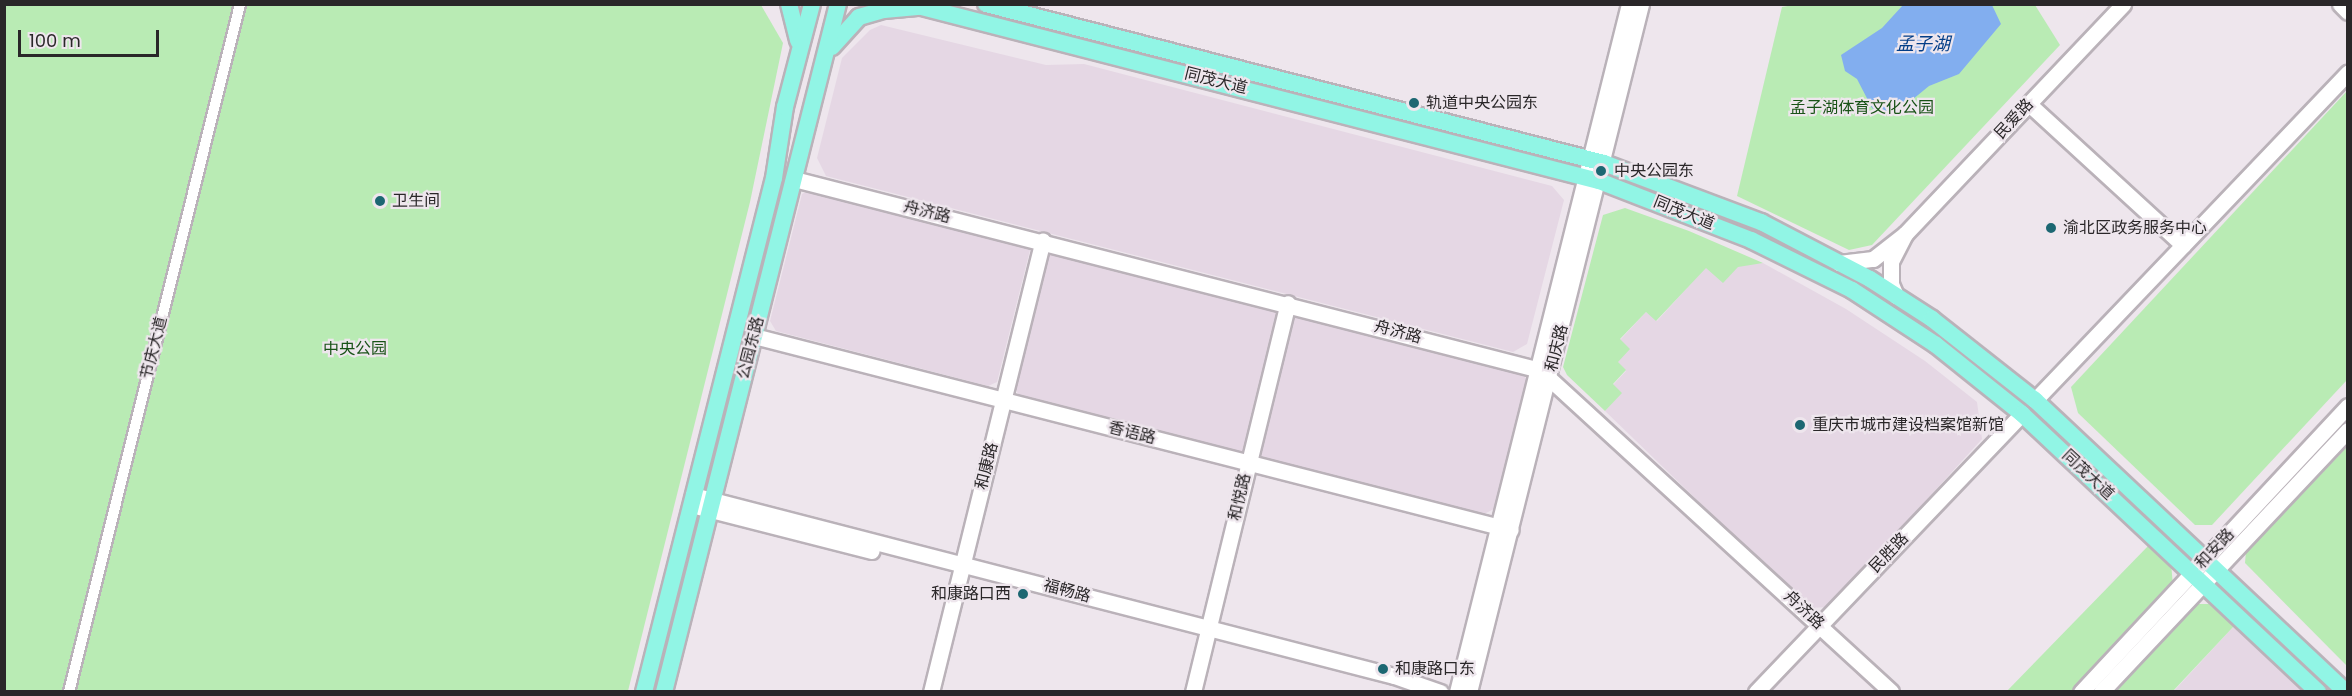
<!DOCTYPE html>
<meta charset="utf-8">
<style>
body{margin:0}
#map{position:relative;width:2352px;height:696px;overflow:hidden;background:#eee6ed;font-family:Poppins,"Noto Sans SC",sans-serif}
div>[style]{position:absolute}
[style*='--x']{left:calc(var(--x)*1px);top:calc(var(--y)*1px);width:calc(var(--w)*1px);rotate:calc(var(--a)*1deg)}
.built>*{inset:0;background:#e5d7e4}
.green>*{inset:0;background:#b9ebb4}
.water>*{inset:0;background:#82aeef}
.roads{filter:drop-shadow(2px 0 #bab2b9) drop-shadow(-2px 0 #bab2b9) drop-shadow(0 2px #bab2b9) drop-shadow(0 -2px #bab2b9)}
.street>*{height:10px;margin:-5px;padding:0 5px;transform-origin:5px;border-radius:5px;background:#fff}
.secondary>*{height:15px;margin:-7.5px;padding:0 7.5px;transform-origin:7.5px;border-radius:7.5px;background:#fff}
.primary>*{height:16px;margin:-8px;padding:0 8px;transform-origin:8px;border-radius:8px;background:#91f5e5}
.dots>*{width:16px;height:16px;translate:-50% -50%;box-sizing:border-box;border:3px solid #eee6ed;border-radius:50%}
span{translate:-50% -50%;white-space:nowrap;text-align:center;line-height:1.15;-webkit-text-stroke:4.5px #eee6ed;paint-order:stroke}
.street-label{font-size:16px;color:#2a2729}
.poi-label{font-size:16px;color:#2a2729}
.left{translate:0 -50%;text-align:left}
.right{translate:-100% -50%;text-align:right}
.park-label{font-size:16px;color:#195317}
.water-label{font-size:18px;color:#023d87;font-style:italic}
.frame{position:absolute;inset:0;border:6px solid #2a2729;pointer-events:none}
.scale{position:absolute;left:18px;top:30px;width:141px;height:27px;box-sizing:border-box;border:3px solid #2a2729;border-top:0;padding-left:8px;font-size:18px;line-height:21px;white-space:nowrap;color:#2a2729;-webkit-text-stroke:4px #eee6ed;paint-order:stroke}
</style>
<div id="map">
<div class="built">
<div style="clip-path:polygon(881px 25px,1046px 65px,1084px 64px,1552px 186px,1564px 200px,1527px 344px,1513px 352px,826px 176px,817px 158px,842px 58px,870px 30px)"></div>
<div style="clip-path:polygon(814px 188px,1025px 241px,1030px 250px,997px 382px,988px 386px,776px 331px,770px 321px,802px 194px)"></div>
<div style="clip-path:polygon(1057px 250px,1520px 369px,1528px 382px,1496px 508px,1484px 514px,1018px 394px,1014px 386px,1047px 255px)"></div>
<div style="clip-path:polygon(1763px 263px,1846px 309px,1925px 361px,1977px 402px,1982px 439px,1829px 607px,1809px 608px,1605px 411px,1621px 393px,1613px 385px,1626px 371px,1618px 363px,1620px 340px,1646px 312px,1657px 321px,1706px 267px)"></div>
<div style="clip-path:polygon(2234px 626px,2290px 674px,2308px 692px,2173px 692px)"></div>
</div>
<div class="green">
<div style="clip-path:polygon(1799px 4px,2035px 5px,2060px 45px,1872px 245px,1849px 250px,1737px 196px,1782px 7px)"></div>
<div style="clip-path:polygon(4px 5px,761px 5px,783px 43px,750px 202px,628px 691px,5px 691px)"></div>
<div style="clip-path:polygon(2347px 91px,2347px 380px,2212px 525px,2195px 525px,2078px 413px,2071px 387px)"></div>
<div style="clip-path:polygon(1625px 208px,1689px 231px,1763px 263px,1738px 267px,1723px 283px,1706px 268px,1656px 321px,1646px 312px,1620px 339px,1630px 349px,1618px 362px,1626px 370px,1613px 384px,1622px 393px,1605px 411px,1567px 375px,1563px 367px,1603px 215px)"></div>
<div style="clip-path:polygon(2347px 447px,2347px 666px,2245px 563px,2246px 551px)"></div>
<div style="clip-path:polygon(2150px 544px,2171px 563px,2173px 586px,2073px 691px,2006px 692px)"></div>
<div style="clip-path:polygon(2190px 604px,2209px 604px,2234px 626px,2173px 691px,2107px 692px)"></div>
</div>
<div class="water">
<div style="clip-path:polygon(1903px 5px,1992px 5px,2001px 24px,1959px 74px,1929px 86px,1896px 113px,1883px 115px,1872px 108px,1857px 79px,1845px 71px,1841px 55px,1882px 28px)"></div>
</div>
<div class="roads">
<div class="street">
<div style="--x:69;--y:692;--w:709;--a:-76.04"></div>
</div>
<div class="secondary">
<div style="--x:2340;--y:4;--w:11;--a:45"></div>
<div style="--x:2029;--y:104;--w:209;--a:42.5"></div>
<div style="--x:794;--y:179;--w:770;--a:14.36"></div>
<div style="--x:1540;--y:370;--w:476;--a:42.5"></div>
<div style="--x:1905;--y:234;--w:317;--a:-46.5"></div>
<div style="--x:1839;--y:263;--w:34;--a:-7"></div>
<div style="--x:1873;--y:259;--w:41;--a:-38"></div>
<div style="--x:1905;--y:234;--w:31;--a:117"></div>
<div style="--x:1891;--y:262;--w:22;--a:90"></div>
<div style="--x:1891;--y:284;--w:13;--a:67"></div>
<div style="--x:754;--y:336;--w:781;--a:14.37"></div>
<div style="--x:2035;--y:400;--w:453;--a:-46.3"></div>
<div style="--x:693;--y:495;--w:724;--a:14.48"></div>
<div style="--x:1394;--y:676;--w:49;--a:19.2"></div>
<div style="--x:699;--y:507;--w:178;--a:14.3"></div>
<div style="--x:931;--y:692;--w:465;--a:-76.1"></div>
<div style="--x:1193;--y:692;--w:400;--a:-76.3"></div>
<div style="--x:1457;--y:692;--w:709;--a:-75.96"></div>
<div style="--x:1469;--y:692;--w:709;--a:-75.96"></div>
<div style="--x:1756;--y:692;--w:385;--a:-46.3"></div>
<div style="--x:2081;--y:692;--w:391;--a:-47"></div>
<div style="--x:2101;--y:692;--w:360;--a:-46.7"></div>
</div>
<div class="primary">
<div style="--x:789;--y:4;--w:38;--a:76"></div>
<div style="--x:910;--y:4;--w:711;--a:14.41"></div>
<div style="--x:1599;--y:181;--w:163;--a:21.2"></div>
<div style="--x:1751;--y:240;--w:113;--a:26.3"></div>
<div style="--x:1852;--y:290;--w:100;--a:33.2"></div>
<div style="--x:1936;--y:345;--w:110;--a:38.7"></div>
<div style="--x:2022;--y:414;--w:406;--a:43.2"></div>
<div style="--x:986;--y:4;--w:638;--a:14.43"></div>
<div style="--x:1604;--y:163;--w:168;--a:20.6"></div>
<div style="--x:1761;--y:222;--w:123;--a:27.6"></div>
<div style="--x:1870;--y:279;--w:74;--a:32.8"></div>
<div style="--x:1932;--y:319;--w:131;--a:38.2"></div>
<div style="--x:2035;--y:400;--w:427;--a:43.2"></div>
<div style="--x:832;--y:47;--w:40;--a:-48"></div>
<div style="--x:859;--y:17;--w:26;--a:-16"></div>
<div style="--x:884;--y:10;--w:36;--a:-5"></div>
<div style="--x:644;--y:692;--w:530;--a:-75.81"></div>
<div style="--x:774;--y:178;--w:72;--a:-81.2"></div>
<div style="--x:785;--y:107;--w:106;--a:-75.3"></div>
<div style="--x:664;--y:692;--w:710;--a:-75.81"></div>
</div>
</div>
<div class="dots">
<div style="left:1414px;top:103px;background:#1c6772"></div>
<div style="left:1601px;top:171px;background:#1c6772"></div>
<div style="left:380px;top:201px;background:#1c6772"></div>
<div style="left:2051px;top:228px;background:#1c6772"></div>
<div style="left:1800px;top:425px;background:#1c6772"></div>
<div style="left:1023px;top:594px;background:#1c6772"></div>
<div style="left:1383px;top:669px;background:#1c6772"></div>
</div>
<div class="street-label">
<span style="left:1216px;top:81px;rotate:14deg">同茂大道</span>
<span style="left:2014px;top:119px;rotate:-47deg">民爱路</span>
<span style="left:927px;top:212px;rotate:14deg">舟济路</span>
<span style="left:1684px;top:213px;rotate:22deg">同茂大道</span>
<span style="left:1398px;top:332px;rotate:15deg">舟济路</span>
<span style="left:154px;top:348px;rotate:-76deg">节庆大道</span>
<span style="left:751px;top:348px;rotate:-76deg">公园东路</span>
<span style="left:1557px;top:348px;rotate:-76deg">和庆路</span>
<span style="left:1132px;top:433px;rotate:14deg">香语路</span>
<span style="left:987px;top:466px;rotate:-76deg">和康路</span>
<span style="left:2088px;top:475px;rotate:43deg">同茂大道</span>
<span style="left:1240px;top:497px;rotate:-77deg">和悦路</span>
<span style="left:2215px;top:549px;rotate:-47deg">和安路</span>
<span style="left:1889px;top:553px;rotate:-46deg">民胜路</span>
<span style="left:1067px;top:591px;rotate:15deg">福畅路</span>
<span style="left:1804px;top:610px;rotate:43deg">舟济路</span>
</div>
<div class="poi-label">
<span class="left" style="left:1426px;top:103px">轨道中央公园东</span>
<span class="left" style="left:1614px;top:171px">中央公园东</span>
<span class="left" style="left:392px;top:201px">卫生间</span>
<span class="left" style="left:2063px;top:228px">渝北区政务服务中心</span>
<span class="left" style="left:1812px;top:425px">重庆市城市建设档案馆新馆</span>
<span class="right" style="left:1011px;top:594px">和康路口西</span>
<span class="left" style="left:1395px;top:669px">和康路口东</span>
</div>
<div class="park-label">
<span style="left:1862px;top:108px">孟子湖体育文化公园</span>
<span style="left:355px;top:349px">中央公园</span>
</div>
<div class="water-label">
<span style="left:1923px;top:44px">孟子湖</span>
</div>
<div class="frame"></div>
<div class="scale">100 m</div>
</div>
